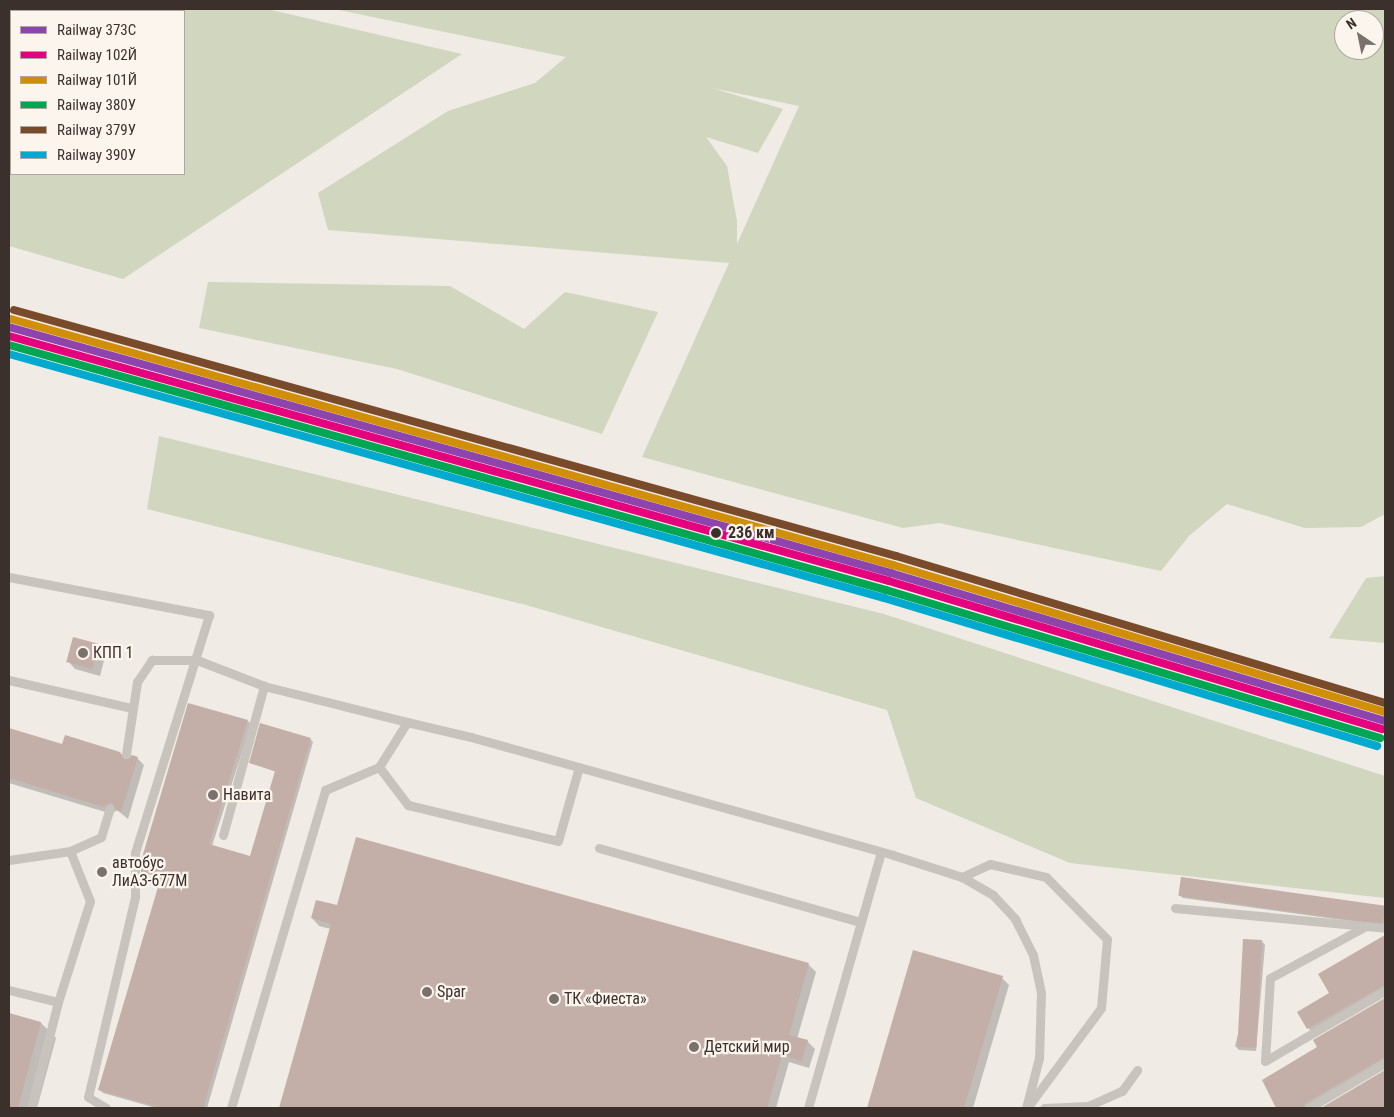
<!DOCTYPE html>
<meta charset="utf-8">
<style>
body{margin:0}
#map{position:relative;width:1394px;height:1117px;overflow:hidden;background:#f0ebe5;font-family:"Roboto Condensed",sans-serif}
div>[style]{position:absolute}
[style*='--x']{left:calc(var(--x)*1px);top:calc(var(--y)*1px);width:calc(var(--w)*1px);rotate:calc(var(--a)*1deg)}
.green>*{inset:0;background:#d1d6bf}
.shadow>*{inset:0;background:#0003}
.building>*{inset:0;background:#c3afa7;transform-origin:0 0}
.lane>*{height:9px;margin:-4.5px;padding:0 4.5px;transform-origin:4.5px;border-radius:4.5px;background:#c9c3be}
.rail-1>*{height:8px;margin:-4px;padding:0 4px;transform-origin:4px;border-radius:4px;background:#8e44ad}
.rail-2>*{height:8px;margin:-4px;padding:0 4px;transform-origin:4px;border-radius:4px;background:#e5007d}
.rail-3>*{height:8px;margin:-4px;padding:0 4px;transform-origin:4px;border-radius:4px;background:#d18e09}
.rail-4>*{height:8px;margin:-4px;padding:0 4px;transform-origin:4px;border-radius:4px;background:#00a651}
.rail-5>*{height:8px;margin:-4px;padding:0 4px;transform-origin:4px;border-radius:4px;background:#7a4b2a}
.rail-6>*{height:8px;margin:-4px;padding:0 4px;transform-origin:4px;border-radius:4px;background:#00a9ce}
.dots>*{width:14px;height:14px;translate:-50% -50%;box-sizing:border-box;border:2px solid #fbf5ee;border-radius:50%}
span{translate:-50% -50%;white-space:nowrap;text-align:center;line-height:1.15;-webkit-text-stroke:4.5px #fbf5ee;paint-order:stroke}
.stop-label{font-size:16px;color:#3b302b;font-weight:700}
.left{translate:0 -50%;text-align:left}
.poi-label{font-size:16px;color:#3b302b}
.frame{position:absolute;inset:0;border:10px solid #3b302b;pointer-events:none}
.legend{position:absolute;left:10px;top:10px;width:175px;height:165px;box-sizing:border-box;background:#fbf5ee;border:1px solid #aea6a0;margin:0;padding:6px 9px;list-style:none;font-size:15px;color:#3b302b}
.legend li{display:flex;align-items:center;gap:10px;height:25px}
.legend b{width:25px;border:1px solid #aea6a0}
.north{position:absolute;left:1334px;top:10px;width:50px;height:50px;box-sizing:border-box;background:#fbf5ee;border:1px solid #aea6a0;border-radius:50%;rotate:326deg;font-size:14px;font-weight:700;line-height:20px;text-align:center;color:#3b302b}
.north::after{content:'';display:block;margin:auto;width:18px;height:22px;background:#7a716c;clip-path:polygon(50% 0,100% 100%,50% 72%,0 100%)}
</style>
<div id="map">
<div class="green">
<div style="clip-path:polygon(evenodd,9px 9px,267px 9px,462px 54px,123px 279px,9px 246px,9px 9px,11px 11px,184px 11px,184px 174px,11px 174px,11px 11px)"></div>
<div style="clip-path:polygon(evenodd,334px 9px,1385px 9px,1385px 514px,1361px 527px,1305px 528px,1227px 504px,1189px 536px,1161px 571px,939px 523px,903px 528px,642px 457px,729px 263px,328px 230px,318px 193px,448px 111px,535px 83px,566px 57px,334px 9px,1344px 20px,1374px 20px,1374px 50px,1344px 50px,1344px 20px,334px 9px,712px 88px,799px 106px,737px 244px,737px 221px,727px 166px,706px 137px,758px 153px,783px 109px,712px 88px)"></div>
<div style="clip-path:polygon(208px 282px,450px 286px,524px 329px,565px 292px,658px 312px,602px 434px,397px 369px,199px 328px)"></div>
<div style="clip-path:polygon(159px 436px,884px 614px,1385px 776px,1385px 898px,1070px 863px,916px 798px,887px 710px,526px 605px,147px 509px)"></div>
<div style="clip-path:polygon(1385px 576px,1385px 643px,1329px 638px,1366px 578px)"></div>
</div>
<div class="shadow">
<div style="clip-path:polygon(74px 639px,99px 645px,106px 653px,100px 676px,75px 669px,68px 661px)"></div>
<div style="clip-path:polygon(248px 721px,251px 724px,212px 846px,251px 857px,276px 772px,251px 763px,310px 739px,313px 742px,207px 1108px,156px 1108px,103px 1093px,99px 1089px,161px 879px,142px 871px)"></div>
<div style="clip-path:polygon(9px 729px,63px 745px,119px 753px,127px 760px,137px 758px,144px 765px,128px 819px,117px 810px,112px 814px,9px 783px)"></div>
<div style="clip-path:polygon(357px 839px,809px 965px,816px 972px,797px 1039px,807px 1041px,815px 1049px,809px 1068px,789px 1062px,776px 1108px,280px 1108px,331px 929px,319px 926px,312px 918px,338px 907px)"></div>
<div style="clip-path:polygon(1182px 879px,1385px 907px,1385px 926px,1183px 898px,1179px 895px)"></div>
<div style="clip-path:polygon(1385px 936px,1385px 989px,1311px 1032px,1299px 1012px,1330px 993px,1320px 975px)"></div>
<div style="clip-path:polygon(1262px 941px,1265px 945px,1256px 1051px,1239px 1050px,1235px 1046px)"></div>
<div style="clip-path:polygon(914px 952px,1002px 978px,1009px 985px,973px 1108px,868px 1108px)"></div>
<div style="clip-path:polygon(1385px 999px,1385px 1061px,1308px 1108px,1278px 1108px,1263px 1081px,1319px 1047px,1315px 1040px)"></div>
<div style="clip-path:polygon(9px 1014px,41px 1023px,56px 1038px,37px 1108px,9px 1108px)"></div>
<div style="clip-path:polygon(1385px 1072px,1385px 1108px,1323px 1108px)"></div>
</div>
<div class="building">
<div style="left:73px;top:637px;width:27px;height:26px;rotate:15deg"></div>
<div style="clip-path:polygon(188px 703px,248px 720px,209px 844px,250px 856px,275px 771px,249px 763px,260px 723px,311px 738px,203px 1108px,162px 1108px,98px 1090px,161px 877px,141px 872px,141px 861px)"></div>
<div style="clip-path:polygon(9px 728px,62px 744px,65px 735px,120px 752px,125px 760px,132px 755px,138px 757px,121px 812px,116px 810px,111px 802px,104px 807px,9px 778px)"></div>
<div style="clip-path:polygon(356px 837px,809px 963px,789px 1035px,808px 1040px,802px 1061px,782px 1055px,767px 1108px,279px 1108px,331px 924px,311px 918px,316px 900px,337px 905px)"></div>
<div style="left:1181px;top:877px;width:206px;height:19px;rotate:8deg"></div>
<div style="clip-path:polygon(1385px 935px,1385px 985px,1307px 1029px,1297px 1012px,1329px 993px,1318px 974px)"></div>
<div style="left:1243px;top:939px;width:19px;height:108px;rotate:3deg"></div>
<div style="clip-path:polygon(913px 950px,1003px 976px,964px 1108px,867px 1108px)"></div>
<div style="clip-path:polygon(1385px 998px,1385px 1057px,1306px 1103px,1303px 1108px,1276px 1108px,1262px 1080px,1317px 1047px,1313px 1040px)"></div>
<div style="clip-path:polygon(9px 1013px,41px 1022px,18px 1108px,9px 1108px)"></div>
<div style="clip-path:polygon(1385px 1070px,1385px 1108px,1321px 1108px)"></div>
</div>
<div class="lane">
<div style="--x:9;--y:577;--w:204;--a:10.8"></div>
<div style="--x:209;--y:615;--w:249;--a:107.3"></div>
<div style="--x:135;--y:853;--w:44;--a:90"></div>
<div style="--x:135;--y:897;--w:205;--a:103.2"></div>
<div style="--x:88;--y:1097;--w:21;--a:31"></div>
<div style="--x:9;--y:680;--w:125;--a:12.9"></div>
<div style="--x:126;--y:754;--w:73;--a:-81.3"></div>
<div style="--x:137;--y:682;--w:27;--a:-56"></div>
<div style="--x:152;--y:660;--w:45;--a:0"></div>
<div style="--x:197;--y:660;--w:72;--a:21.2"></div>
<div style="--x:264;--y:686;--w:147;--a:14.1"></div>
<div style="--x:379;--y:767;--w:48;--a:52.7"></div>
<div style="--x:408;--y:805;--w:154;--a:13.5"></div>
<div style="--x:558;--y:841;--w:77;--a:-74.2"></div>
<div style="--x:223;--y:835;--w:155;--a:-74.6"></div>
<div style="--x:599;--y:848;--w:272;--a:15.8"></div>
<div style="--x:9;--y:860;--w:62;--a:-8.4"></div>
<div style="--x:70;--y:851;--w:34;--a:-24"></div>
<div style="--x:101;--y:837;--w:30;--a:-73"></div>
<div style="--x:962;--y:877;--w:31;--a:-25"></div>
<div style="--x:990;--y:864;--w:57;--a:13.1"></div>
<div style="--x:1046;--y:877;--w:87;--a:45.5"></div>
<div style="--x:1107;--y:939;--w:69;--a:95"></div>
<div style="--x:1101;--y:1008;--w:119;--a:126.5"></div>
<div style="--x:1175;--y:908;--w:211;--a:5.4"></div>
<div style="--x:9;--y:990;--w:50;--a:13.8"></div>
<div style="--x:1265;--y:1061;--w:83;--a:-86.6"></div>
<div style="--x:1270;--y:978;--w:109;--a:-28.4"></div>
<div style="--x:1265;--y:1061;--w:139;--a:-30.3"></div>
<div style="--x:31;--y:1108;--w:109;--a:-75.7"></div>
<div style="--x:58;--y:1002;--w:106;--a:-72.4"></div>
<div style="--x:90;--y:901;--w:54;--a:-111.8"></div>
<div style="--x:231;--y:1108;--w:332;--a:-73.5"></div>
<div style="--x:325;--y:790;--w:59;--a:-23.1"></div>
<div style="--x:379;--y:767;--w:53;--a:-58.1"></div>
<div style="--x:407;--y:722;--w:66;--a:13.2"></div>
<div style="--x:471;--y:737;--w:438;--a:15.6"></div>
<div style="--x:893;--y:855;--w:72;--a:17.7"></div>
<div style="--x:962;--y:877;--w:36;--a:30"></div>
<div style="--x:993;--y:895;--w:33;--a:47"></div>
<div style="--x:1015;--y:919;--w:40;--a:63.4"></div>
<div style="--x:1033;--y:955;--w:38;--a:78"></div>
<div style="--x:1041;--y:992;--w:66;--a:91.7"></div>
<div style="--x:1039;--y:1058;--w:52;--a:104.6"></div>
<div style="--x:808;--y:1108;--w:266;--a:-74.1"></div>
<div style="--x:1044;--y:1108;--w:44;--a:-2.6"></div>
<div style="--x:1088;--y:1106;--w:37;--a:-24"></div>
<div style="--x:1122;--y:1091;--w:26;--a:-54"></div>
<div style="--x:1309;--y:1108;--w:88;--a:-30.6"></div>
</div>
<div class="rail-1">
<div style="--x:9;--y:327;--w:916;--a:15.58"></div>
<div style="--x:891;--y:573;--w:516;--a:16.68"></div>
</div>
<div class="rail-2">
<div style="--x:9;--y:336;--w:913;--a:15.56"></div>
<div style="--x:889;--y:581;--w:515;--a:16.71"></div>
</div>
<div class="rail-3">
<div style="--x:11;--y:319;--w:916;--a:15.58"></div>
<div style="--x:893;--y:565;--w:513;--a:16.64"></div>
</div>
<div class="rail-4">
<div style="--x:9;--y:345;--w:911;--a:15.61"></div>
<div style="--x:886;--y:590;--w:516;--a:16.68"></div>
</div>
<div class="rail-5">
<div style="--x:14;--y:310;--w:916;--a:15.58"></div>
<div style="--x:896;--y:556;--w:511;--a:16.73"></div>
</div>
<div class="rail-6">
<div style="--x:9;--y:354;--w:908;--a:15.58"></div>
<div style="--x:884;--y:598;--w:515;--a:16.71"></div>
</div>
<div class="dots">
<div style="left:716px;top:533px;background:#3b302b"></div>
<div style="left:83px;top:653px;background:#7a716c"></div>
<div style="left:213px;top:795px;background:#7a716c"></div>
<div style="left:102px;top:872px;background:#7a716c"></div>
<div style="left:427px;top:992px;background:#7a716c"></div>
<div style="left:554px;top:999px;background:#7a716c"></div>
<div style="left:694px;top:1047px;background:#7a716c"></div>
</div>
<div class="stop-label">
<span class="left" style="left:728px;top:533px">236 км</span>
</div>
<div class="poi-label">
<span class="left" style="left:93px;top:653px">КПП 1</span>
<span class="left" style="left:223px;top:795px">Навита</span>
<span class="left" style="left:112px;top:872px">автобус<br>ЛиАЗ-677М</span>
<span class="left" style="left:437px;top:992px">Spar</span>
<span class="left" style="left:564px;top:999px">ТК «Фиеста»</span>
<span class="left" style="left:704px;top:1047px">Детский мир</span>
</div>
<div class="frame"></div>
<ul class="legend">
<li><b style="height:6px;background:#8e44ad"></b>Railway 373C</li>
<li><b style="height:6px;background:#e5007d"></b>Railway 102Й</li>
<li><b style="height:6px;background:#d18e09"></b>Railway 101Й</li>
<li><b style="height:6px;background:#00a651"></b>Railway 380У</li>
<li><b style="height:6px;background:#7a4b2a"></b>Railway 379У</li>
<li><b style="height:6px;background:#00a9ce"></b>Railway 390У</li>
</ul>
<div class="north">N</div>
</div>
